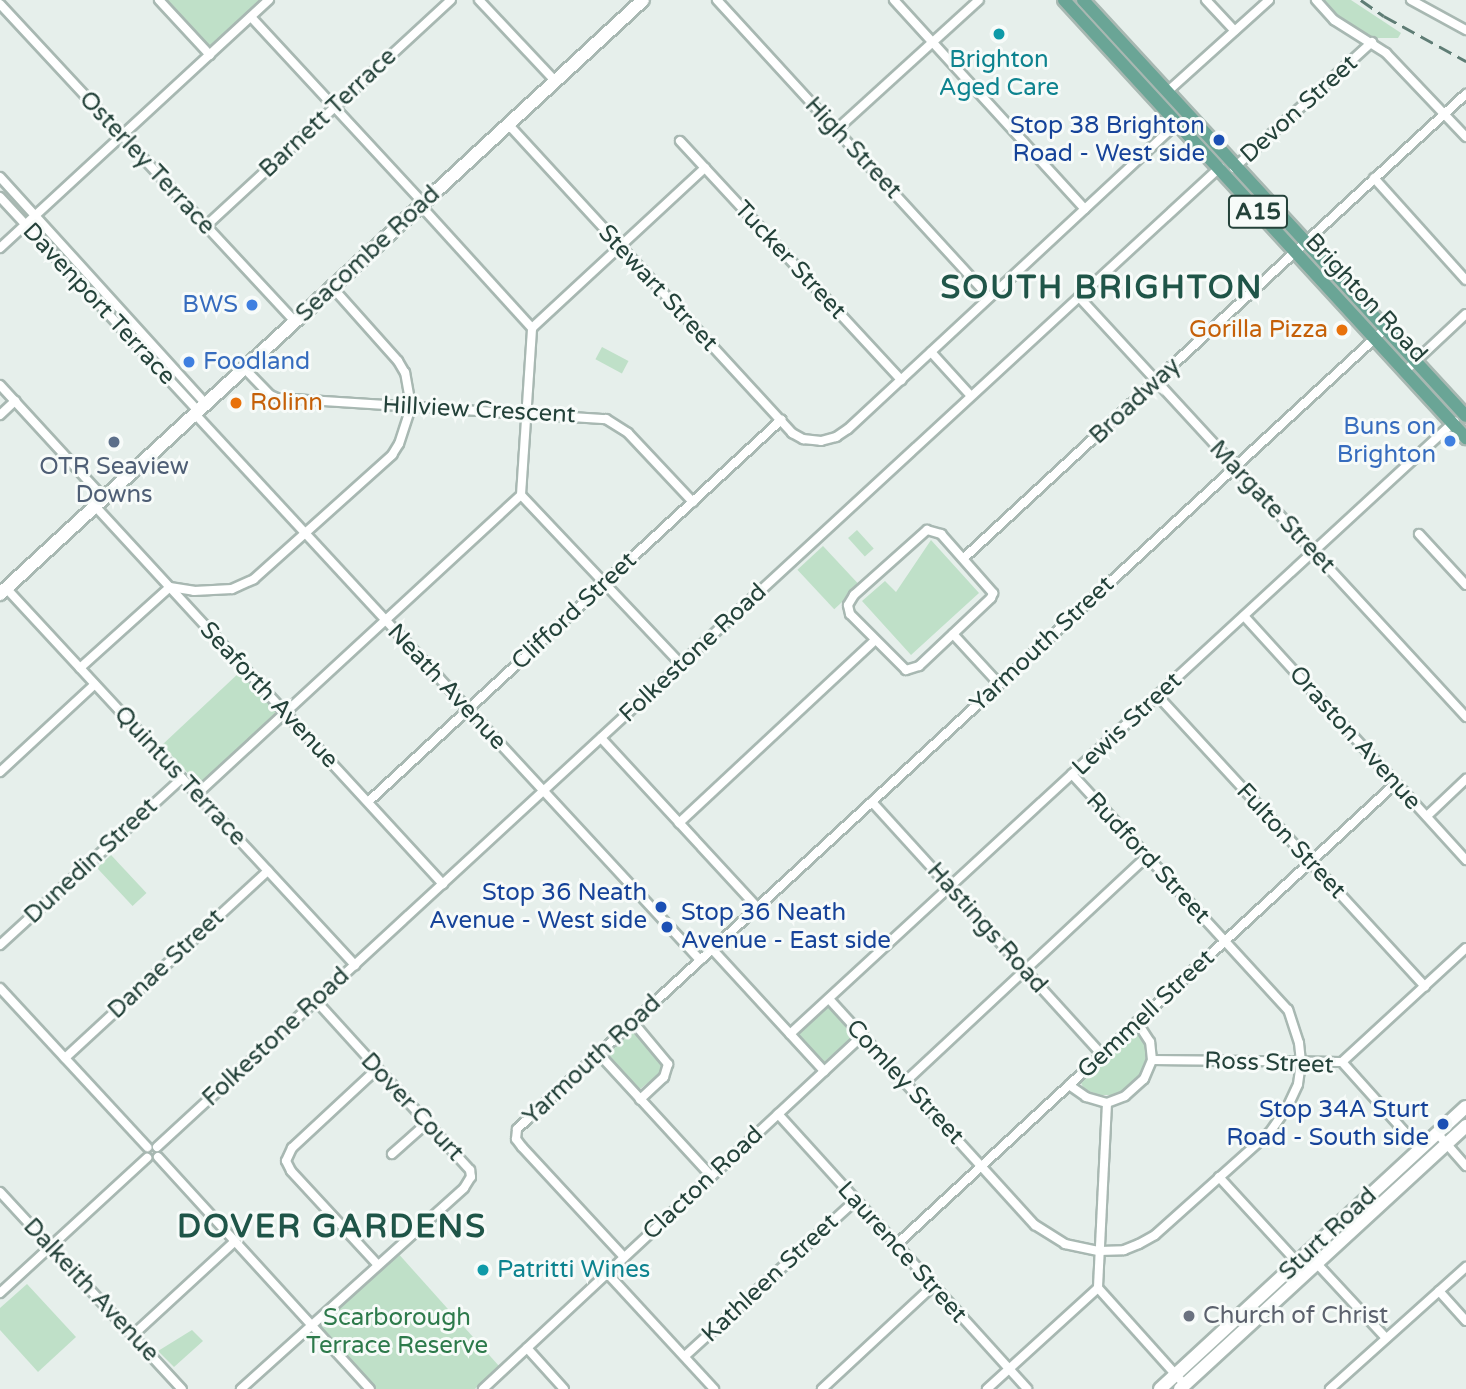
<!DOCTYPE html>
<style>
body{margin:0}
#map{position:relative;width:1466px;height:1389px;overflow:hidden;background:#e6efeb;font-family:"Varela Round",sans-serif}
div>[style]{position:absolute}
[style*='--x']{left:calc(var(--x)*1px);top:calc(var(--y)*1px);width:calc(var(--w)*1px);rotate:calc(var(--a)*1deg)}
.green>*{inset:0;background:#bfe0c8;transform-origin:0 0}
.roads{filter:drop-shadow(2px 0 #a8b8b2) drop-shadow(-2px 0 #a8b8b2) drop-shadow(0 2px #a8b8b2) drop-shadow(0 -2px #a8b8b2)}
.minor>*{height:8px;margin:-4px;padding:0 4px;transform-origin:4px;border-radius:4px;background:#fff}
.secondary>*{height:12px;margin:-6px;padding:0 6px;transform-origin:6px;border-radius:6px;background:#fff}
.primary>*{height:12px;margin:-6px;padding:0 6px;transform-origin:6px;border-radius:6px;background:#6aa596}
.rail>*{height:2.5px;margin-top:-1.25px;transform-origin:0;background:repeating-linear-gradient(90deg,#5f7d75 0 14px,transparent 0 21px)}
.dots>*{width:19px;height:19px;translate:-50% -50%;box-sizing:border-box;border:4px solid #f7fbf9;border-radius:50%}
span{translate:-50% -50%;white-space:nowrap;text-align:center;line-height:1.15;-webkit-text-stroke:6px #f7fbf9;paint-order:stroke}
.shield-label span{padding:2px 5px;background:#f7fbf9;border:2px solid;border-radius:5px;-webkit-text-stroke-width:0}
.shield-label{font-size:23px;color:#24423a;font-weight:700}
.culture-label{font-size:24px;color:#0d838f}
.left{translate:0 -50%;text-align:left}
.street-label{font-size:24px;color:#24423a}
.transit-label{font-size:24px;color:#164399}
.right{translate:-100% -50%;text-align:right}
.shop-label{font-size:24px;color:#366cbe}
.food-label{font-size:24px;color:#c56008}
.service-label{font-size:24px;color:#4e5e75}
.worship-label{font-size:24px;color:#5b616d}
.park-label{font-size:24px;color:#2d7a4b}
.district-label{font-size:32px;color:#1f5548;font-weight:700;letter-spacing:2px}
</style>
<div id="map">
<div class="green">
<div style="clip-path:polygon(161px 0,267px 0,209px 53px)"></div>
<div style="clip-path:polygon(1323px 0,1351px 0,1401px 33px,1398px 38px,1374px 38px,1339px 17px)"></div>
<div style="left:602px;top:347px;width:30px;height:14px;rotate:28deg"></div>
<div style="left:857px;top:530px;width:25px;height:12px;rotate:48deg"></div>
<div style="clip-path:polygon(931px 540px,979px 593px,911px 655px,862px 601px,885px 581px,896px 592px)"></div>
<div style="left:823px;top:546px;width:54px;height:35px;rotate:47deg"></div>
<div style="clip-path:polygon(241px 671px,275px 707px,275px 714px,201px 783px,196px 782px,162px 745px)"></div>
<div style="left:111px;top:855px;width:52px;height:19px;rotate:47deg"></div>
<div style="clip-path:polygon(826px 1006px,829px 1007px,853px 1036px,824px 1062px,798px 1034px)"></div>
<div style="clip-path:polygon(632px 1031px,660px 1058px,662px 1064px,659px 1074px,639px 1090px,607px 1053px)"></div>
<div style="clip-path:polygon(1137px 1033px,1142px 1035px,1147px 1051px,1144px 1069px,1133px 1085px,1114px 1095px,1099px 1095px,1084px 1089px,1080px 1081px)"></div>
<div style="clip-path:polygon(396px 1251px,499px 1366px,475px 1389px,376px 1389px,316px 1323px)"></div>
<div style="clip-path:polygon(27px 1284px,76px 1337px,38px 1372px,0 1330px,0 1308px)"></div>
<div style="clip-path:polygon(192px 1330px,203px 1341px,174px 1367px,158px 1351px)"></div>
</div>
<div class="roads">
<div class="minor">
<div style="--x:159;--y:0;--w:75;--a:47.2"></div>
<div style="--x:479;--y:0;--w:111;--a:46.8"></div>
<div style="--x:717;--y:0;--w:403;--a:47.5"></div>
<div style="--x:894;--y:0;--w:283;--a:47.6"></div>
<div style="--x:1206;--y:0;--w:42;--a:46.9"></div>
<div style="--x:1316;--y:0;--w:27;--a:48"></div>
<div style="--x:1334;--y:20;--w:62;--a:32.4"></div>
<div style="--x:1386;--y:53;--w:116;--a:46.4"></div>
<div style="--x:1411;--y:0;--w:63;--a:28.6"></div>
<div style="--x:0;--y:4;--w:434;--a:47.1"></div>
<div style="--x:251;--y:17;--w:253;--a:47.2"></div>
<div style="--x:1167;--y:92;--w:137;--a:-42"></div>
<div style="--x:508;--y:124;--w:420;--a:47.4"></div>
<div style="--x:792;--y:433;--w:13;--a:29"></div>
<div style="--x:803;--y:439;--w:18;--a:6"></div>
<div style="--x:821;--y:441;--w:16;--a:-15"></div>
<div style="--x:836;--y:437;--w:14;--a:-34"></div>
<div style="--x:848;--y:429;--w:449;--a:-42.9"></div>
<div style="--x:836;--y:130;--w:193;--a:-42.3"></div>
<div style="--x:680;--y:141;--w:326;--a:47.2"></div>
<div style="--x:1234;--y:168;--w:187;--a:-42.4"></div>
<div style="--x:0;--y:177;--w:307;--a:47.8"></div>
<div style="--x:1374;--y:178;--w:137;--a:48"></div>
<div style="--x:0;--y:197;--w:292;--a:47.2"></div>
<div style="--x:206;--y:226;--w:333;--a:-42.7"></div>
<div style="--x:0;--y:248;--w:366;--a:-42.7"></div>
<div style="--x:1079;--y:297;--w:571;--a:47.34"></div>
<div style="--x:532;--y:328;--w:236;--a:-42.8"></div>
<div style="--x:931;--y:352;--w:59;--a:47.7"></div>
<div style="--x:244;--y:368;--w:37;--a:46"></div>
<div style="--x:270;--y:395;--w:8;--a:23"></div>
<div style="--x:277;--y:398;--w:330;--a:3.7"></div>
<div style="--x:606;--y:419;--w:26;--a:32"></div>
<div style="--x:628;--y:433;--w:95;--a:46.7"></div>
<div style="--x:1405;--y:371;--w:83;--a:-43.1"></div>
<div style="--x:0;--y:385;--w:154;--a:47.4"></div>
<div style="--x:195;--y:414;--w:744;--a:47.23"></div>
<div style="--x:0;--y:415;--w:21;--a:-43"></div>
<div style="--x:521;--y:495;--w:233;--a:46.6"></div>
<div style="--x:95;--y:506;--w:514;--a:47.37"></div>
<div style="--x:927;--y:530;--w:15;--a:16"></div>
<div style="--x:941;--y:534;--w:79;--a:48.6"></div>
<div style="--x:993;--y:593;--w:5;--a:112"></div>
<div style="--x:991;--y:598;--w:99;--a:136.6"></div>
<div style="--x:919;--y:666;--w:14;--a:163"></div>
<div style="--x:906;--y:670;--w:79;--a:-135"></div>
<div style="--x:850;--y:614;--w:9;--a:-103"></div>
<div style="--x:848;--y:605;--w:12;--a:-59"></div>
<div style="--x:854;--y:595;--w:98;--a:-41.7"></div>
<div style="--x:1419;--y:534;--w:69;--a:47.3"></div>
<div style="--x:964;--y:558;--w:684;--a:-42.75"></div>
<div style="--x:6;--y:588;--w:514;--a:47.21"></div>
<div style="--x:1244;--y:616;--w:330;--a:47.7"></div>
<div style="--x:953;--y:634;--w:68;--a:47.4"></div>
<div style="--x:80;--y:668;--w:121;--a:-42"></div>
<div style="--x:170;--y:587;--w:24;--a:9"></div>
<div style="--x:194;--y:591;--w:38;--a:-3"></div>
<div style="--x:232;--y:589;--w:24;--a:-24"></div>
<div style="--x:254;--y:579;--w:186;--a:-41.9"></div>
<div style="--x:392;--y:455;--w:13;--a:-58"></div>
<div style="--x:399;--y:444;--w:40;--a:-72"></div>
<div style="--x:411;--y:406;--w:34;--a:-100"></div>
<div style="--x:405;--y:373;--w:14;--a:-120"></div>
<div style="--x:398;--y:361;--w:99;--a:-131.7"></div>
<div style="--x:1157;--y:695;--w:396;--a:47.4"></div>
<div style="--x:601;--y:738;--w:230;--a:47.3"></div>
<div style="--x:0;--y:772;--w:129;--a:-42.8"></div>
<div style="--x:197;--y:794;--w:441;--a:-42.7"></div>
<div style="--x:521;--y:495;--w:167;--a:-86.2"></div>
<div style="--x:532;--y:328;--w:166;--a:-132.3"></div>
<div style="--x:368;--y:802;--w:563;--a:-42.77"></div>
<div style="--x:872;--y:802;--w:342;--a:47.7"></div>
<div style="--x:1427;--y:816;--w:54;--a:-43.5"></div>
<div style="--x:679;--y:823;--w:268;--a:-43"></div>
<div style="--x:0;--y:945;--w:247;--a:-42.5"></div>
<div style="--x:712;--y:949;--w:166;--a:47.4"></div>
<div style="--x:0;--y:988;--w:217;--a:47.2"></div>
<div style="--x:829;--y:999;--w:306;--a:47.7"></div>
<div style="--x:1035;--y:1225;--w:36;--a:32"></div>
<div style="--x:1065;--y:1244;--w:35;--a:12"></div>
<div style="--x:1099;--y:1251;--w:25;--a:-2"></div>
<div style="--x:1124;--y:1250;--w:16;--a:-22"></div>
<div style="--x:1139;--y:1244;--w:18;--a:-29"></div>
<div style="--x:1155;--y:1235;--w:154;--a:-41.8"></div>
<div style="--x:1270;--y:1132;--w:29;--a:-55"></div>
<div style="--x:1287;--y:1108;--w:26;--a:-65"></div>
<div style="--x:1298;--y:1084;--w:22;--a:-82"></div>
<div style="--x:1301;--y:1062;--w:19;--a:-96"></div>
<div style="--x:1299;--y:1043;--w:35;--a:-108"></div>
<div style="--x:1288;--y:1010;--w:320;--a:-132.5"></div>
<div style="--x:633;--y:1022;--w:55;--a:50.2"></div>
<div style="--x:668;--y:1064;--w:14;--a:107"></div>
<div style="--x:664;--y:1077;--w:33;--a:137"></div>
<div style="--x:790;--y:1034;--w:904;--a:-42.67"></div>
<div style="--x:599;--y:1054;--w:166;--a:47.4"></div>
<div style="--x:65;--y:1058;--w:276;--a:-42.7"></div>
<div style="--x:1152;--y:1060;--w:190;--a:0.6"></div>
<div style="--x:1342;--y:1062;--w:118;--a:48.1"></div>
<div style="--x:1342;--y:1062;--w:168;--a:-42.6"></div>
<div style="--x:377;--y:1069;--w:116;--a:137.1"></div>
<div style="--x:292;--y:1148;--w:14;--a:115"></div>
<div style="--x:286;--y:1161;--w:11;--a:63"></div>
<div style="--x:291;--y:1171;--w:128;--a:47.2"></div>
<div style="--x:905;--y:1082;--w:331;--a:-43"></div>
<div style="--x:1069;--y:1085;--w:21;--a:35"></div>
<div style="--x:1086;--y:1097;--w:22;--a:16"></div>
<div style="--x:1107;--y:1103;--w:19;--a:-21"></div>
<div style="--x:1125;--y:1096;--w:25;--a:-42"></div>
<div style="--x:1144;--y:1079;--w:21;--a:-67"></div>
<div style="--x:1152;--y:1060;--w:18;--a:-96"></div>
<div style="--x:1150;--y:1042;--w:24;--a:-123"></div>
<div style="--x:1107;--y:1103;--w:185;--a:92.8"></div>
<div style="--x:1098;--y:1288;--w:130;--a:48.1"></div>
<div style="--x:778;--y:1114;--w:371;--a:47.8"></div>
<div style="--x:1437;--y:1133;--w:44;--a:48.7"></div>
<div style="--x:157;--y:1147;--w:1446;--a:-42.67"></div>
<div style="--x:392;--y:1154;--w:47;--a:-41.5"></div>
<div style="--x:158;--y:1157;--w:314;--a:47.6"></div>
<div style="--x:1219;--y:1177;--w:115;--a:47.5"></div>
<div style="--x:0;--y:1192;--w:268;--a:47.3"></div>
<div style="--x:896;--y:1245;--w:681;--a:-42.74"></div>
<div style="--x:1307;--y:1253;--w:116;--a:47.1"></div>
<div style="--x:624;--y:1257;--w:150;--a:-132.8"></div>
<div style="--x:522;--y:1147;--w:10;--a:-127"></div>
<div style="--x:516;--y:1139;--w:10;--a:-84"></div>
<div style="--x:517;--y:1129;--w:1180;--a:-42.67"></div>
<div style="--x:607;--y:1273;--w:158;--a:47.3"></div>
<div style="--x:1439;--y:1291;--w:40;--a:48"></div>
<div style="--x:0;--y:1293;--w:200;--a:-42.6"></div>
<div style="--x:133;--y:1335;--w:137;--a:-42.6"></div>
<div style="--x:527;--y:1348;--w:55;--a:47.9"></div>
<div style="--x:685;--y:1356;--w:231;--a:-42.4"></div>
<div style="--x:241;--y:1389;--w:300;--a:-42"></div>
<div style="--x:464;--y:1188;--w:13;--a:-58"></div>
<div style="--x:471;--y:1177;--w:7;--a:-98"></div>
<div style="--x:470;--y:1170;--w:229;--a:-132.3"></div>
<div style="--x:483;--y:1389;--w:519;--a:-42.97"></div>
<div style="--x:822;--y:1389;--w:151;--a:-42.9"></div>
<div style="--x:987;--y:1389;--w:150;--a:-42.3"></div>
<div style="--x:1330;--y:1389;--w:183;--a:-41.9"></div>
</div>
<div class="secondary">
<div style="--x:0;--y:594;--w:875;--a:-42.73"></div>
<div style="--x:1160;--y:1389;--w:416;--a:-42.7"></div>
<div style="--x:1180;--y:1389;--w:389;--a:-42.6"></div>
</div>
<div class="primary">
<div style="--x:1064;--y:0;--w:595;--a:47.45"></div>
<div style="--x:1083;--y:0;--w:565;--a:47.37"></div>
</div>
</div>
<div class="rail">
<div style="--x:1361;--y:0;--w:28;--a:35"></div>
<div style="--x:1384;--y:16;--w:94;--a:28.8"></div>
</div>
<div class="dots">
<div style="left:999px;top:34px;background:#0f9aa8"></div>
<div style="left:1219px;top:140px;background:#1a4fb4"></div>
<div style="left:252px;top:305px;background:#3f7fe0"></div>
<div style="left:1342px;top:330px;background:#e8710a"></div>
<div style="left:189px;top:362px;background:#3f7fe0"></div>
<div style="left:236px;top:403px;background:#e8710a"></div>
<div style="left:1450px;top:441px;background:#3f7fe0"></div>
<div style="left:114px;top:442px;background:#5c6f8a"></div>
<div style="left:661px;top:907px;background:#1a4fb4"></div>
<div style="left:667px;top:927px;background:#1a4fb4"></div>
<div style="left:1443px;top:1124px;background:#1a4fb4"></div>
<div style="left:483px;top:1270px;background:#0f9aa8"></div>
<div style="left:1189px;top:1316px;background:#6b7280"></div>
</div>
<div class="shield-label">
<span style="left:1258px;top:212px">A15</span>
</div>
<div class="culture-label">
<span style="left:999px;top:74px">Brighton<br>Aged Care</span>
<span class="left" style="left:497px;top:1270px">Patritti Wines</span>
</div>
<div class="street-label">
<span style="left:1299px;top:109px;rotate:-42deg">Devon Street</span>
<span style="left:328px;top:113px;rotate:-43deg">Barnett Terrace</span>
<span style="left:853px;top:148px;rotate:47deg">High Street</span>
<span style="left:147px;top:163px;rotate:47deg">Osterley Terrace</span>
<span style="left:368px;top:254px;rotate:-43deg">Seacombe Road</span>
<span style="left:790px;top:260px;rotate:47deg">Tucker Street</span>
<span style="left:658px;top:288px;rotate:47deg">Stewart Street</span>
<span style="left:1366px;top:298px;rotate:47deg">Brighton Road</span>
<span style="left:99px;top:304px;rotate:47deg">Davenport Terrace</span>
<span style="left:1135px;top:401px;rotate:-43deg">Broadway</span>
<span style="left:479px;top:410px;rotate:3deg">Hillview Crescent</span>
<span style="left:1272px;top:507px;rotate:47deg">Margate Street</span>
<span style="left:574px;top:611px;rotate:-43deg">Clifford Street</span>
<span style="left:1042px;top:644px;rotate:-43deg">Yarmouth Street</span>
<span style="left:693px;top:653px;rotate:-43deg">Folkestone Road</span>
<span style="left:447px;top:687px;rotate:47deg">Neath Avenue</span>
<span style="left:269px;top:695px;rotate:47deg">Seaforth Avenue</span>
<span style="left:1127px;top:724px;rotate:-43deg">Lewis Street</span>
<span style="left:1355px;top:738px;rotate:48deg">Oraston Avenue</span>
<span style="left:180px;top:776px;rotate:47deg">Quintus Terrace</span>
<span style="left:1291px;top:841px;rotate:47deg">Fulton Street</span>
<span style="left:1148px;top:858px;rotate:47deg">Rudford Street</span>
<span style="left:91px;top:861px;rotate:-43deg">Dunedin Street</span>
<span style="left:987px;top:928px;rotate:48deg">Hastings Road</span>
<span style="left:166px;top:964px;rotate:-43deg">Danae Street</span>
<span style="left:1146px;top:1014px;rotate:-43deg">Gemmell Street</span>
<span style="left:276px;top:1037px;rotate:-43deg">Folkestone Road</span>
<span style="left:592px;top:1060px;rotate:-43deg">Yarmouth Road</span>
<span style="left:1269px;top:1063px;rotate:2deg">Ross Street</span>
<span style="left:905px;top:1082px;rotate:47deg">Comley Street</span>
<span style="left:412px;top:1107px;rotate:47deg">Dover Court</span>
<span style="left:703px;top:1183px;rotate:-43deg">Clacton Road</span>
<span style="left:1328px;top:1234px;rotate:-43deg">Sturt Road</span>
<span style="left:902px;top:1252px;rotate:48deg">Laurence Street</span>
<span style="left:770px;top:1278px;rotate:-43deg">Kathleen Street</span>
<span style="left:91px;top:1290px;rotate:47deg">Dalkeith Avenue</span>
</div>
<div class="transit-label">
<span class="right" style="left:1205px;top:140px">Stop 38 Brighton<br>Road - West side</span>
<span class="right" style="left:647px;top:907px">Stop 36 Neath<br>Avenue - West side</span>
<span class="left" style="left:681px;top:927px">Stop 36 Neath<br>Avenue - East side</span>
<span class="right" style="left:1429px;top:1124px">Stop 34A Sturt<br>Road - South side</span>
</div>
<div class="shop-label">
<span class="right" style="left:238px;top:305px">BWS</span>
<span class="left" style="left:203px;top:362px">Foodland</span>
<span class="right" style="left:1436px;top:441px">Buns on<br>Brighton</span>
</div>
<div class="food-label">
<span class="right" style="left:1328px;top:330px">Gorilla Pizza</span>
<span class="left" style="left:250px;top:403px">Rolinn</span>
</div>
<div class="service-label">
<span style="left:114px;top:481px">OTR Seaview<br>Downs</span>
</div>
<div class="worship-label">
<span class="left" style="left:1203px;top:1316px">Church of Christ</span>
</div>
<div class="park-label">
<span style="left:397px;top:1332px">Scarborough<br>Terrace Reserve</span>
</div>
<div class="district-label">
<span style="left:1102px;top:288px">SOUTH BRIGHTON</span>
<span style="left:332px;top:1227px">DOVER GARDENS</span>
</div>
</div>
